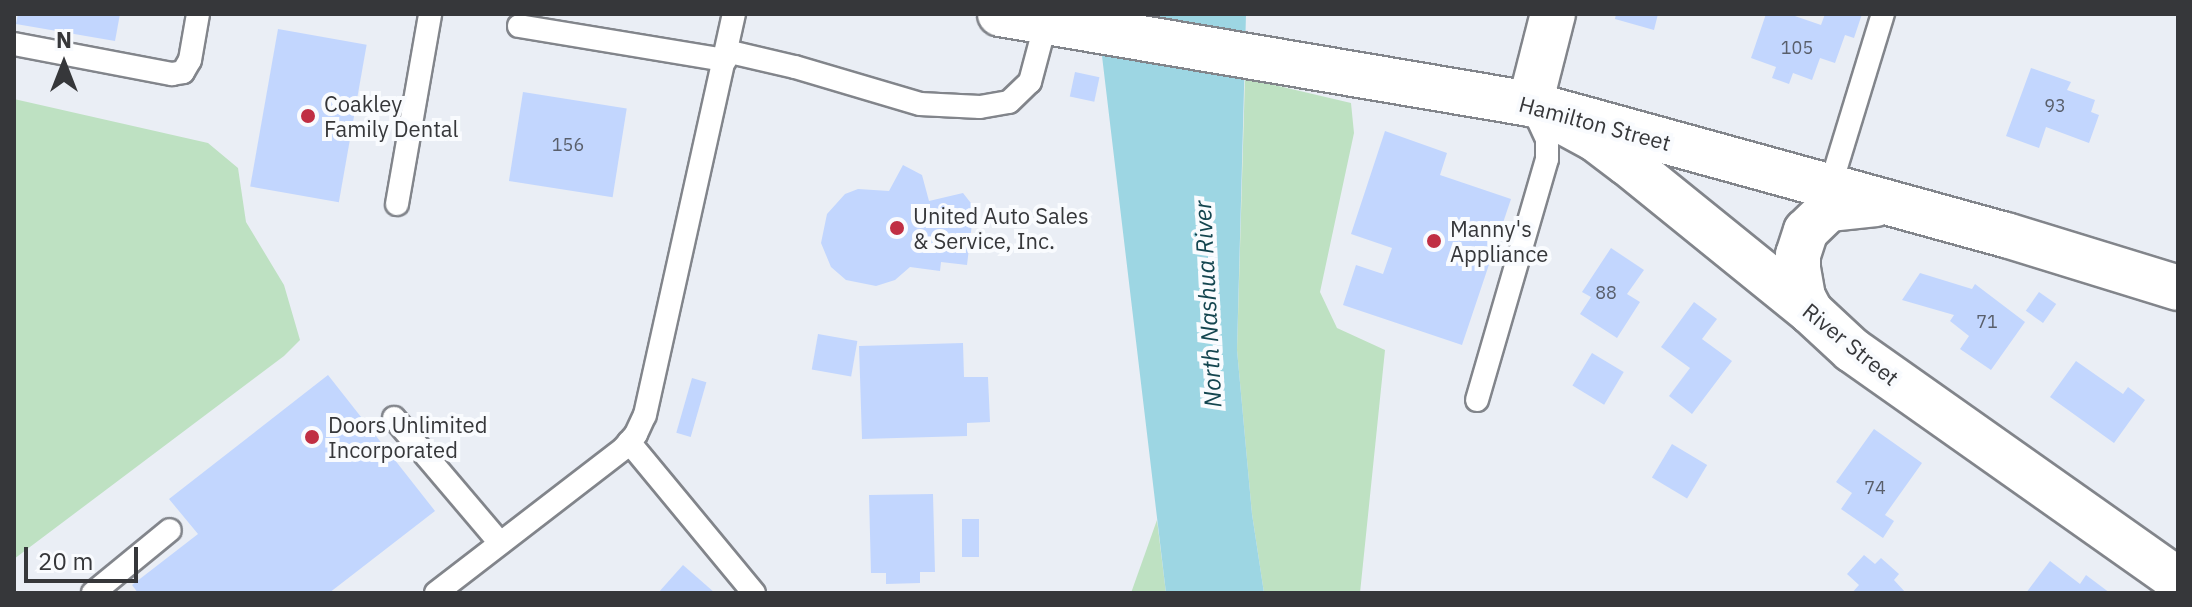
<!DOCTYPE html>
<style>
body{margin:0}
#map{position:relative;width:2192px;height:607px;overflow:hidden;background:#eaeef5;font-family:"IBM Plex Sans",sans-serif}
div>[style]{position:absolute}
[style*='--x']{left:calc(var(--x)*1px);top:calc(var(--y)*1px);width:calc(var(--w)*1px);rotate:calc(var(--a)*1deg)}
.green>*{inset:0;background:#bee1c2}
.water>*{inset:0;background:#9dd6e3}
.building>*{inset:0;background:#c2d6fe;transform-origin:0 0}
.roads{filter:drop-shadow(2px 0 #82858b) drop-shadow(-2px 0 #82858b) drop-shadow(0 2px #82858b) drop-shadow(0 -2px #82858b)}
.lane>*{height:22px;margin:-11px;padding:0 11px;transform-origin:11px;border-radius:11px;background:#fff}
.street>*{height:44px;margin:-22px;padding:0 22px;transform-origin:22px;border-radius:22px;background:#fff}
.secondary>*{height:44px;margin:-22px;padding:0 22px;transform-origin:22px;border-radius:22px;background:#fff}
.dots>*{width:22px;height:22px;translate:-50% -50%;box-sizing:border-box;border:4px solid #f9fbfe;border-radius:50%}
span{translate:-50% -50%;white-space:nowrap;text-align:center;line-height:1.15;-webkit-text-stroke:8px #f9fbfe;paint-order:stroke}
.number-label{font-size:18px;color:#595f6b}
.number-label span{-webkit-text-stroke-width:0}
.poi-label{font-size:22px;color:#36373a}
.left{translate:0 -50%;text-align:left}
.street-label{font-size:22px;color:#36373a}
.water-label{font-size:24px;color:#13454f;font-style:italic}
.frame{position:absolute;inset:0;border:16px solid #36373a;pointer-events:none}
.north{position:absolute;left:24px;top:24px;width:80px;height:80px;-webkit-text-stroke:6px #f9fbfe;paint-order:stroke;rotate:0deg;font-size:22px;font-weight:700;line-height:32px;text-align:center;color:#36373a}
.north::after{content:'';display:block;margin:auto;width:28px;height:36px;background:#36373a;clip-path:polygon(50% 0,100% 100%,50% 72%,0 100%)}
.scale{position:absolute;left:24px;top:547px;width:114px;height:36px;box-sizing:border-box;border:4px solid #36373a;border-top:0;padding-left:10px;font-size:24px;line-height:28px;white-space:nowrap;color:#36373a;-webkit-text-stroke:6px #f9fbfe;paint-order:stroke}
</style>
<div id="map">
<div class="green">
<div style="clip-path:polygon(1245px 78px,1351px 103px,1354px 133px,1320px 292px,1337px 328px,1385px 350px,1360px 593px,1264px 593px,1252px 514px,1237px 350px)"></div>
<div style="clip-path:polygon(14px 99px,208px 143px,238px 168px,246px 222px,284px 285px,300px 340px,284px 356px,14px 559px)"></div>
<div style="clip-path:polygon(1157px 520px,1166px 593px,1131px 593px)"></div>
</div>
<div class="water">
<div style="clip-path:polygon(1097px 14px,1246px 14px,1237px 350px,1252px 514px,1264px 593px,1166px 593px)"></div>
</div>
<div class="building">
<div style="clip-path:polygon(18px 14px,120px 14px,115px 41px,16px 24px)"></div>
<div style="clip-path:polygon(1616px 14px,1658px 14px,1654px 30px,1615px 19px)"></div>
<div style="clip-path:polygon(1766px 14px,1789px 14px,1821px 25px,1825px 14px,1862px 14px,1854px 38px,1845px 35px,1835px 63px,1820px 58px,1812px 80px,1793px 73px,1789px 84px,1772px 78px,1776px 67px,1751px 58px)"></div>
<div style="left:278px;top:29px;width:90px;height:160px;rotate:10deg"></div>
<div style="clip-path:polygon(2031px 68px,2071px 82px,2067px 90px,2095px 100px,2091px 112px,2099px 115px,2089px 143px,2046px 127px,2039px 148px,2006px 136px)"></div>
<div style="left:1075px;top:72px;width:25px;height:25px;rotate:12deg"></div>
<div style="left:523px;top:92px;width:105px;height:90px;rotate:9deg"></div>
<div style="clip-path:polygon(1385px 131px,1447px 153px,1440px 175px,1511px 199px,1462px 345px,1343px 305px,1356px 265px,1383px 274px,1392px 248px,1351px 234px)"></div>
<div style="clip-path:polygon(903px 165px,922px 175px,929px 201px,963px 193px,974px 207px,967px 265px,941px 262px,940px 271px,910px 267px,895px 280px,876px 286px,846px 280px,831px 267px,821px 243px,827px 214px,845px 194px,858px 189px,889px 191px)"></div>
<div style="clip-path:polygon(1611px 248px,1644px 270px,1627px 294px,1640px 302px,1617px 338px,1580px 314px,1591px 297px,1582px 292px)"></div>
<div style="clip-path:polygon(1920px 273px,1972px 289px,1975px 284px,2025px 322px,1991px 370px,1960px 349px,1969px 336px,1950px 321px,1954px 315px,1902px 300px)"></div>
<div style="left:2039px;top:292px;width:21px;height:23px;rotate:35deg"></div>
<div style="clip-path:polygon(1694px 302px,1717px 319px,1702px 339px,1732px 361px,1692px 414px,1669px 396px,1690px 368px,1661px 347px)"></div>
<div style="left:818px;top:334px;width:40px;height:36px;rotate:10deg"></div>
<div style="clip-path:polygon(963px 343px,964px 377px,988px 377px,990px 422px,967px 423px,967px 436px,862px 439px,859px 346px)"></div>
<div style="left:1592px;top:353px;width:37px;height:38px;rotate:31deg"></div>
<div style="clip-path:polygon(2076px 361px,2123px 394px,2128px 387px,2145px 400px,2114px 443px,2050px 397px)"></div>
<div style="clip-path:polygon(328px 375px,435px 511px,329px 593px,138px 593px,132px 585px,198px 534px,169px 499px)"></div>
<div style="left:692px;top:378px;width:15px;height:57px;rotate:16deg"></div>
<div style="clip-path:polygon(1874px 429px,1922px 463px,1885px 515px,1894px 521px,1883px 538px,1841px 509px,1852px 493px,1836px 482px)"></div>
<div style="left:1672px;top:444px;width:41px;height:39px;rotate:31deg"></div>
<div style="clip-path:polygon(933px 494px,935px 572px,920px 572px,920px 583px,886px 584px,886px 573px,871px 573px,869px 495px)"></div>
<div style="left:962px;top:519px;width:17px;height:38px"></div>
<div style="clip-path:polygon(1864px 555px,1875px 564px,1881px 558px,1899px 574px,1894px 580px,1906px 593px,1852px 593px,1859px 585px,1847px 574px)"></div>
<div style="clip-path:polygon(2050px 561px,2080px 584px,2086px 575px,2110px 593px,2026px 593px)"></div>
<div style="clip-path:polygon(683px 565px,715px 593px,658px 593px)"></div>
</div>
<div class="roads">
<div class="lane">
<div style="--x:519;--y:26;--w:209;--a:9.4"></div>
<div style="--x:14;--y:44;--w:161;--a:10.8"></div>
<div style="--x:172;--y:74;--w:11;--a:-10"></div>
<div style="--x:183;--y:72;--w:14;--a:-60"></div>
<div style="--x:190;--y:60;--w:47;--a:-80.1"></div>
<div style="--x:726;--y:51;--w:71;--a:13.1"></div>
<div style="--x:795;--y:67;--w:130;--a:16.5"></div>
<div style="--x:920;--y:104;--w:60;--a:2.9"></div>
<div style="--x:980;--y:107;--w:29;--a:-10"></div>
<div style="--x:1009;--y:102;--w:29;--a:-44"></div>
<div style="--x:1030;--y:82;--w:62;--a:-75.1"></div>
<div style="--x:1830;--y:187;--w:181;--a:-73"></div>
<div style="--x:397;--y:204;--w:193;--a:-80.1"></div>
<div style="--x:1477;--y:400;--w:251;--a:-73.8"></div>
<div style="--x:1547;--y:159;--w:20;--a:-90"></div>
<div style="--x:1547;--y:139;--w:31;--a:-115"></div>
<div style="--x:394;--y:418;--w:164;--a:49.7"></div>
<div style="--x:629;--y:442;--w:196;--a:50.4"></div>
<div style="--x:93;--y:593;--w:99;--a:-39.3"></div>
<div style="--x:436;--y:593;--w:237;--a:-37.6"></div>
<div style="--x:624;--y:448;--w:18;--a:-49"></div>
<div style="--x:636;--y:434;--w:21;--a:-65"></div>
<div style="--x:645;--y:415;--w:411;--a:-77.5"></div>
</div>
<div class="street">
<div style="--x:1556;--y:118;--w:44;--a:28.3"></div>
<div style="--x:1595;--y:139;--w:40;--a:37"></div>
<div style="--x:1627;--y:163;--w:237;--a:39"></div>
<div style="--x:1811;--y:312;--w:56;--a:42.8"></div>
<div style="--x:1852;--y:350;--w:399;--a:35.2"></div>
</div>
<div class="secondary">
<div style="--x:1000;--y:14;--w:538;--a:9.64"></div>
<div style="--x:1530;--y:104;--w:494;--a:15.4"></div>
<div style="--x:2006;--y:235;--w:180;--a:17.1"></div>
<div style="--x:1530;--y:104;--w:93;--a:-75.7"></div>
<div style="--x:1811;--y:312;--w:17;--a:-118"></div>
<div style="--x:1803;--y:297;--w:28;--a:-100"></div>
<div style="--x:1798;--y:269;--w:14;--a:-90"></div>
<div style="--x:1798;--y:255;--w:25;--a:-72"></div>
<div style="--x:1806;--y:231;--w:32;--a:-44"></div>
<div style="--x:1829;--y:209;--w:47;--a:-6.1"></div>
</div>
</div>
<div class="dots">
<div style="left:308px;top:116px;background:#c02f44"></div>
<div style="left:897px;top:228px;background:#c02f44"></div>
<div style="left:1434px;top:241px;background:#c02f44"></div>
<div style="left:312px;top:437px;background:#c02f44"></div>
</div>
<div class="number-label">
<span style="left:1797px;top:48px">105</span>
<span style="left:2055px;top:106px">93</span>
<span style="left:568px;top:145px">156</span>
<span style="left:1606px;top:293px">88</span>
<span style="left:1987px;top:322px">71</span>
<span style="left:1875px;top:488px">74</span>
</div>
<div class="poi-label">
<span class="left" style="left:324px;top:116px">Coakley<br>Family Dental</span>
<span class="left" style="left:913px;top:228px">United Auto Sales<br>&amp; Service, Inc.</span>
<span class="left" style="left:1450px;top:241px">Manny's<br>Appliance</span>
<span class="left" style="left:328px;top:437px">Doors Unlimited<br>Incorporated</span>
</div>
<div class="street-label">
<span style="left:1595px;top:123px;rotate:15deg">Hamilton Street</span>
<span style="left:1851px;top:344px;rotate:39deg">River Street</span>
</div>
<div class="water-label">
<span style="left:1208px;top:304px;rotate:-93deg">North Nashua River</span>
</div>
<div class="frame"></div>
<div class="north">N</div>
<div class="scale">20 m</div>
</div>
